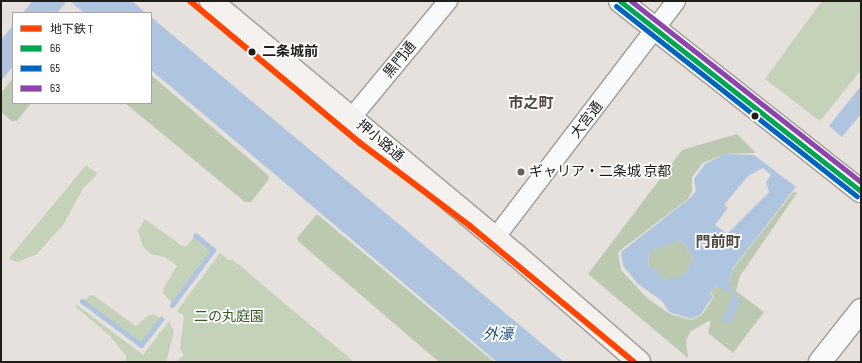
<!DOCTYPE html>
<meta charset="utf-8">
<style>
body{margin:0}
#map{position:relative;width:862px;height:363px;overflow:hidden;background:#e6e1dc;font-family:"Sofia Sans Condensed","Noto Sans JP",sans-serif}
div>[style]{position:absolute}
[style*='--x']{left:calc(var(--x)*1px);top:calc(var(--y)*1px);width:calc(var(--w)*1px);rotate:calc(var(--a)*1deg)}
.green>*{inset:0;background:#c5d2ba}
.forest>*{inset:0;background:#bbc9b0}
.water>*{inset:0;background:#afc5df}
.stream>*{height:5px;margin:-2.5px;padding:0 2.5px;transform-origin:2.5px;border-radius:2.5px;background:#afc5df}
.roads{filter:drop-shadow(1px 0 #a09c98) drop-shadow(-1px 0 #a09c98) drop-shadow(0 1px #a09c98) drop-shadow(0 -1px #a09c98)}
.street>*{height:18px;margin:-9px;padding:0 9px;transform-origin:9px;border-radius:9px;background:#fbfafa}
.secondary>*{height:22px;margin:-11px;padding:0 11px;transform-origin:11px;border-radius:11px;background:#fbfafa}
.primary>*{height:22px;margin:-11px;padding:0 11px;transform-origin:11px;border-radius:11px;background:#f5f1ef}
.bus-1>*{height:5px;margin:-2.5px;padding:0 2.5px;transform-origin:2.5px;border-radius:2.5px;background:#00a651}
.bus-2>*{height:5px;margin:-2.5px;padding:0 2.5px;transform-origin:2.5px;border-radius:2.5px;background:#0065bd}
.bus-3>*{height:5px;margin:-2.5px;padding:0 2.5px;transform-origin:2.5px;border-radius:2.5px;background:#8e44ad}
.metro-1>*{height:6px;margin:-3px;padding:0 3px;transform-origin:3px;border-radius:3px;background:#ff4500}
.dots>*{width:11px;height:11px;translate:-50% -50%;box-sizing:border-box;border:2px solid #fff;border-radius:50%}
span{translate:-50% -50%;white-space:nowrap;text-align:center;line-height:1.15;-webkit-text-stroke:3.5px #fff;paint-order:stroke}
.stop-label{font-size:14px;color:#201d19;font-weight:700}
.left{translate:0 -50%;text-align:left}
.street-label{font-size:14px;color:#201d19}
.poi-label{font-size:14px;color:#201d19}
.park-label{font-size:14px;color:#365c23}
.neighbourhood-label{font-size:15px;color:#514941;font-weight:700}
.water-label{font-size:15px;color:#1d4b7d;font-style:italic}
.frame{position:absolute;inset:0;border:2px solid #201d19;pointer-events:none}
.legend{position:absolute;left:12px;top:12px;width:140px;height:92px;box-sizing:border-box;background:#fff;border:1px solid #a6a5a3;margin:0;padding:5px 7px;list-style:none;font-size:12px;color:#201d19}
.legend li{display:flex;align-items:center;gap:8px;height:20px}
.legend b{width:20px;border:1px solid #a6a5a3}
</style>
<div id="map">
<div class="green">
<div style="clip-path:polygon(822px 1px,861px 1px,861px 70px,820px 121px,765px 79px)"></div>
<div style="clip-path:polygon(86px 165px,97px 173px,95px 177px,84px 187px,63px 225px,37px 254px,18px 262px,11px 260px,9px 258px)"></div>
<div style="clip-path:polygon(145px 219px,182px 246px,187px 246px,194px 237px,211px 251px,172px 303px,163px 293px,163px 289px,177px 266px,165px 257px,151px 254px,143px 247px,138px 231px)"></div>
<div style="clip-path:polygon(220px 253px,230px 261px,232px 259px,354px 362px,176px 362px,184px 355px,180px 349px,184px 316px,177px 311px)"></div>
<div style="clip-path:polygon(93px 295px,136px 326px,149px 315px,156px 315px,161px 319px,141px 345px,84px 301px,89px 296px)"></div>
<div style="clip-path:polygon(77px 305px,143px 355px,169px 321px,174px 332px,166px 362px,126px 362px,126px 356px,110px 336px,75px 306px)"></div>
</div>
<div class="forest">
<div style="clip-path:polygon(151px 75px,268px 175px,269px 179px,251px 202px,245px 202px,125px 103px,151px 103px)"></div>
<div style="clip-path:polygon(13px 78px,13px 103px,31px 103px,17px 121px,12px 121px,1px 112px,1px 93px)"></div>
<div style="clip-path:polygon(737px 134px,756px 153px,724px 154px,703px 163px,692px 177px,692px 192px,688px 199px,618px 252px,621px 270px,647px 298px,670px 314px,691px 320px,702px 315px,714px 296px,711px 293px,716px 286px,721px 288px,729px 283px,733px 269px,794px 191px,797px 193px,740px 276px,736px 291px,764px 312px,733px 353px,708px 333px,711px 320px,691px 331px,686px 340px,688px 358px,588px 274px,682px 150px)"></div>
<div style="clip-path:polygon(316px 215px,318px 215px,494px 362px,439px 362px,298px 241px,297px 238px)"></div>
<div style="clip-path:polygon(680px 240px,693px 257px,685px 276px,663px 280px,648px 268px,649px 251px)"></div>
</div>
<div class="water">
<div style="clip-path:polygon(32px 1px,67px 1px,57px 13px,23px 13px)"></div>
<div style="clip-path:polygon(70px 1px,132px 1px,146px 13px,84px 13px)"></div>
<div style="clip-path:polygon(151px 17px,564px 362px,497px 362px,151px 70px)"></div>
<div style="clip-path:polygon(13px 25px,13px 66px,1px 81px,1px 40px)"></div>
<div style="clip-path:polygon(861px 86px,861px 114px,842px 137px,829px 126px)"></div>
<div style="clip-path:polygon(evenodd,724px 154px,754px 155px,796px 187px,733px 268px,729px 282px,733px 289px,730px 293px,716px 286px,710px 293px,713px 296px,701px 314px,691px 319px,669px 312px,662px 301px,638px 284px,623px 266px,621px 252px,689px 199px,696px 191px,694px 179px,705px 164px,724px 154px,763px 168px,771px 175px,766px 182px,769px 192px,727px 234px,715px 225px,728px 208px,724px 205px,748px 176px,763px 168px,724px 154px,680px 240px,693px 257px,685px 275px,663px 280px,656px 268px,648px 267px,649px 252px,680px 240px)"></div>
<div style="clip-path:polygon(734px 290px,740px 302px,731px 322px,724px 323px,721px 319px,726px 313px)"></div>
</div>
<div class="stream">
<div style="--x:82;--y:301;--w:74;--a:36.7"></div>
<div style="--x:141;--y:345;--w:33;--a:-52"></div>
<div style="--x:172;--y:305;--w:69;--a:-53.3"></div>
<div style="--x:213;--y:250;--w:23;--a:-140"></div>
</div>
<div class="roads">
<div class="street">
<div style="--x:352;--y:117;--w:151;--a:-50.4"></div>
<div style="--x:495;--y:238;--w:298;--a:-52.6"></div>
</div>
<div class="secondary">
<div style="--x:620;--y:1;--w:307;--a:38.3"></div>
<div style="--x:820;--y:362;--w:66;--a:-51.7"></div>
</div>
<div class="primary">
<div style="--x:211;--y:1;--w:397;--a:39.8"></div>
<div style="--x:516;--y:255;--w:163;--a:41"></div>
</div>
</div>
<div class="bus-1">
<div style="--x:620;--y:1;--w:307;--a:38.3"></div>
</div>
<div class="bus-2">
<div style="--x:616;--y:6;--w:307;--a:38.3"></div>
</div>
<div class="bus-3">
<div style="--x:631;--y:1;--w:293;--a:38.2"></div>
</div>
<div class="metro-1">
<div style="--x:190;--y:1;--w:222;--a:39.9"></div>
<div style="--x:360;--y:143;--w:138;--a:37"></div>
<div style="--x:470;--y:226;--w:213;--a:39.7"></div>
</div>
<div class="dots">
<div style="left:252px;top:52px;background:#201d19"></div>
<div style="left:755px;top:116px;background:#201d19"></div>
<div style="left:521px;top:172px;background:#65625d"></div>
</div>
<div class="stop-label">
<span class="left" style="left:262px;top:52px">二条城前</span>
</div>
<div class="street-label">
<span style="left:400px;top:60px;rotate:-51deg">黒門通</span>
<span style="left:587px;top:120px;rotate:-52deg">大宮通</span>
<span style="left:380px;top:141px;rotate:40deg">押小路通</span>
</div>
<div class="poi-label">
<span class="left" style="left:529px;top:172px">ギャリア・二条城 京都</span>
</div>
<div class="park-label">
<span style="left:229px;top:317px">二の丸庭園</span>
</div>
<div class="neighbourhood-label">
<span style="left:531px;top:104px">市之町</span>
<span style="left:718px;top:243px">門前町</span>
</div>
<div class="water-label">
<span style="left:498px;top:335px">外濠</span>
</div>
<div class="frame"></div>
<ul class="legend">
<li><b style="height:5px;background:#ff4500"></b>地下鉄 T</li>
<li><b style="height:5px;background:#00a651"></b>66</li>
<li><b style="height:5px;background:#0065bd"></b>65</li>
<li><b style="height:5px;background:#8e44ad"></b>63</li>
</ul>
</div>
